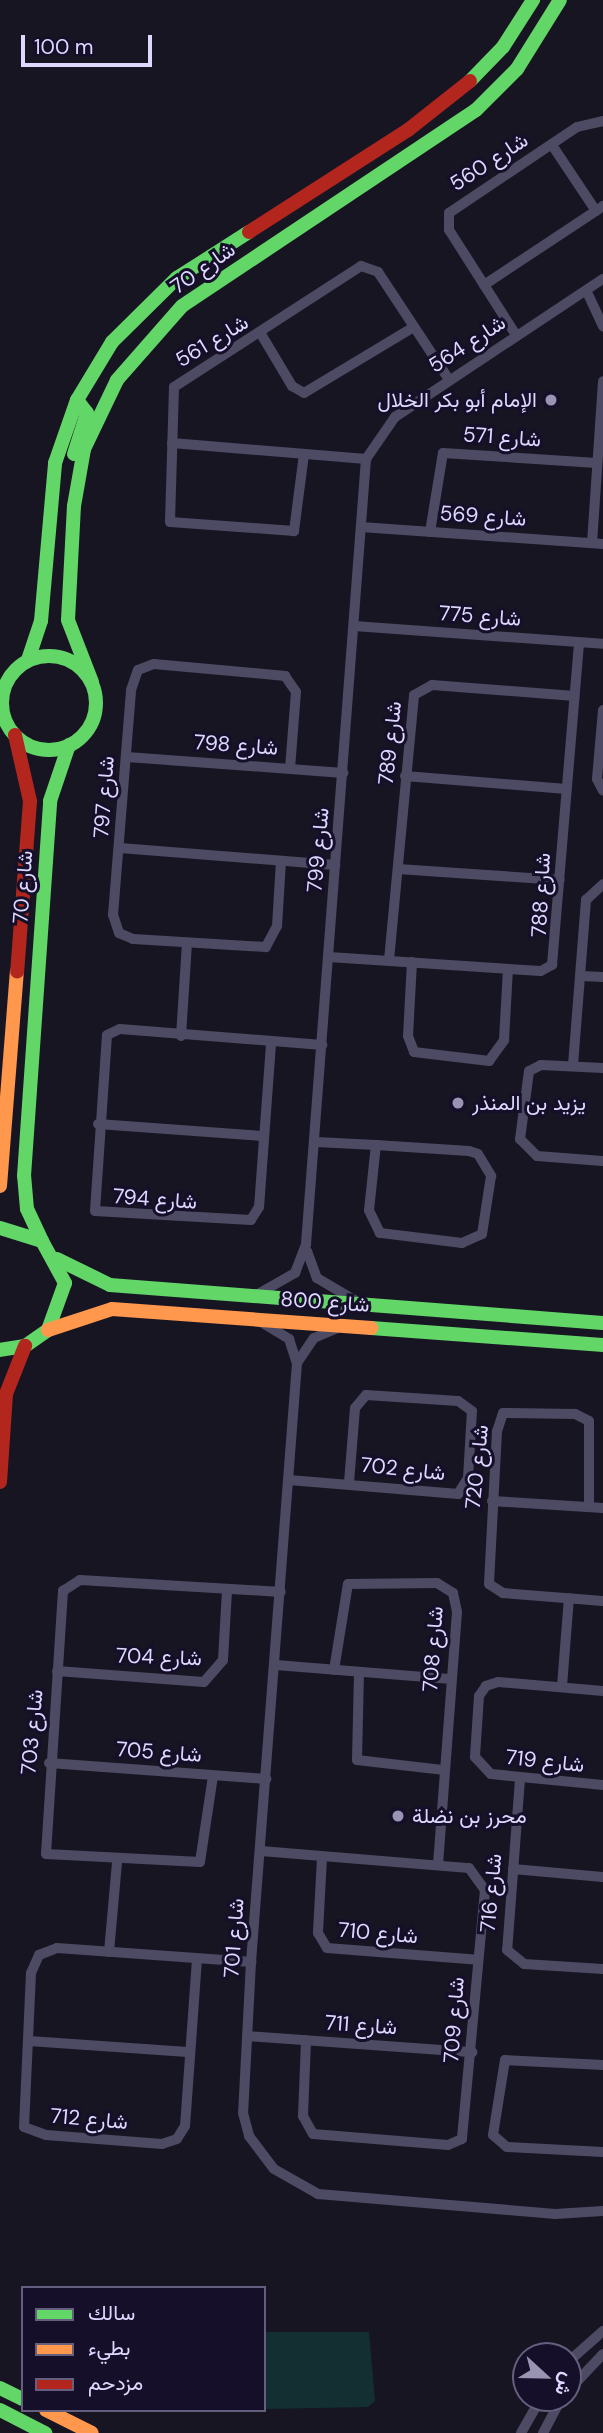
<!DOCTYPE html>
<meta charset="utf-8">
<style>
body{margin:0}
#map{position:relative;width:603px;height:2433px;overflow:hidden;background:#181523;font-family:"DM Sans",Vazirmatn,sans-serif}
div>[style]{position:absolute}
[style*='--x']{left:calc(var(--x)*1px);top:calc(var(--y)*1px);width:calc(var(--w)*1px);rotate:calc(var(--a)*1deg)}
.green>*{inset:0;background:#132f32}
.street>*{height:10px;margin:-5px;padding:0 5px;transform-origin:5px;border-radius:5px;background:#4d4a64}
.fast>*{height:14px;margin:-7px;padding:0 7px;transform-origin:7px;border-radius:7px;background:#63d668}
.fast>.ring{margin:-7px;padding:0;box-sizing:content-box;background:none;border:14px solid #63d668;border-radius:50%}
.slow>*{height:14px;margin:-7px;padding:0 7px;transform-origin:7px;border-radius:7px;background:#ff974d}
.jam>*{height:14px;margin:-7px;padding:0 7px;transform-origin:7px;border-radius:7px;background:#b3261e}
.dots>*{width:19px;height:19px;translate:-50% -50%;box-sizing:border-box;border:4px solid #150f29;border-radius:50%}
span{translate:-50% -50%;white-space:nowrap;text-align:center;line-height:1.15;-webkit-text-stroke:6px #150f29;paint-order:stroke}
.street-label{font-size:21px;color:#ded8ff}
.poi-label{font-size:21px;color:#ded8ff}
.right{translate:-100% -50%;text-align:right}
.left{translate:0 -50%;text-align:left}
.legend{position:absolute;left:21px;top:2286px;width:245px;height:126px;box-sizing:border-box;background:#150f29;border:2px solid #655f7f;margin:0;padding:9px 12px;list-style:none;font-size:21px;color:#ded8ff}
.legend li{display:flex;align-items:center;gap:14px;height:35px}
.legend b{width:35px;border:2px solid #655f7f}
.north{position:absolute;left:512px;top:2342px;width:70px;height:70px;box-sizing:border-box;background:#150f29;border:2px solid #655f7f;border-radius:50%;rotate:112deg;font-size:19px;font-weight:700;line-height:28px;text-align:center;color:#ded8ff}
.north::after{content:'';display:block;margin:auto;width:24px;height:32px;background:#9994b2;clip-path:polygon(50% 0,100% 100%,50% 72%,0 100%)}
.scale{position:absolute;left:21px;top:35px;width:131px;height:32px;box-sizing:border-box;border:4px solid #ded8ff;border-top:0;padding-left:9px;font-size:21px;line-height:24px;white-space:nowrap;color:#ded8ff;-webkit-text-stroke:5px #150f29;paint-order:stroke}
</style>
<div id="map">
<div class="green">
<div style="clip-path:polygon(264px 2332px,369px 2332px,375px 2401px,368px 2407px,264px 2409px)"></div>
</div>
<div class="street">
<div style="--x:552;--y:145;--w:79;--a:56.3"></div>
<div style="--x:596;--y:211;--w:9;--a:-36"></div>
<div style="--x:484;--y:285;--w:134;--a:-33.5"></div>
<div style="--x:587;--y:292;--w:38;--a:65"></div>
<div style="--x:261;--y:334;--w:61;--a:59.2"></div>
<div style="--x:292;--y:386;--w:14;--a:30"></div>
<div style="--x:304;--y:393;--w:128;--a:-31"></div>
<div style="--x:516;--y:335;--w:125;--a:-122.5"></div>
<div style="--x:449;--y:230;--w:17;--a:-90"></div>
<div style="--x:449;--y:213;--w:154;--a:-33.9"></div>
<div style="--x:577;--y:127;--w:27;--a:-13"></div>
<div style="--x:172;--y:443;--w:195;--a:4.7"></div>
<div style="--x:304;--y:454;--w:78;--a:97.4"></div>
<div style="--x:294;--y:531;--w:124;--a:-175.8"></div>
<div style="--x:170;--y:522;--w:135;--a:-88.3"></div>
<div style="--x:174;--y:387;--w:223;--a:-32.9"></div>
<div style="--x:361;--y:266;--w:18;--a:19"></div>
<div style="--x:378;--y:272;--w:127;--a:56.6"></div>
<div style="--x:361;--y:527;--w:243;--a:4"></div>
<div style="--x:430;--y:532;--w:80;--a:-80.7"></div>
<div style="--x:443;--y:453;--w:154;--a:3.7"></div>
<div style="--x:592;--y:543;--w:162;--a:-86.1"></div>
<div style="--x:354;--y:626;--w:250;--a:4.1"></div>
<div style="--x:603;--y:710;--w:69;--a:95"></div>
<div style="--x:597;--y:779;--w:13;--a:63"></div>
<div style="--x:127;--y:757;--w:217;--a:4.2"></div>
<div style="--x:405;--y:776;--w:162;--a:4.6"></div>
<div style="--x:120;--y:848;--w:216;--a:4.5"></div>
<div style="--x:281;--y:861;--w:65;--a:93.5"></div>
<div style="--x:277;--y:926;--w:24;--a:118"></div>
<div style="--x:266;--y:947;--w:133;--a:-176.6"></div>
<div style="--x:133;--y:939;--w:15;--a:-157"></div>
<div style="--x:119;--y:933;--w:19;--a:-108"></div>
<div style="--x:113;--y:915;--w:226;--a:-85.4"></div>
<div style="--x:131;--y:690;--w:21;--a:-71"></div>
<div style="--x:138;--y:670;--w:17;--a:-21"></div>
<div style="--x:154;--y:664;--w:132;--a:5.2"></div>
<div style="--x:285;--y:676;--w:19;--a:55"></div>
<div style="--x:296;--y:692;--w:76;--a:94.5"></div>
<div style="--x:398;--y:869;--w:162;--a:3.9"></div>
<div style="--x:329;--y:957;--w:212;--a:3.8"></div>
<div style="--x:541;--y:971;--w:13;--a:-29"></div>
<div style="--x:552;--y:965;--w:324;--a:-85.2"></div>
<div style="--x:389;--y:960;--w:266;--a:-84.6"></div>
<div style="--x:414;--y:695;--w:21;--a:-29"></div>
<div style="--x:432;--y:685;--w:143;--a:4.4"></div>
<div style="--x:412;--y:962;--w:74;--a:93.1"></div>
<div style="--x:408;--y:1036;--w:17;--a:69"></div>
<div style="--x:414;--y:1052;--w:76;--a:6.8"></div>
<div style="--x:489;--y:1061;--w:26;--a:-54"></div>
<div style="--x:504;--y:1040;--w:71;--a:-86.8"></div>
<div style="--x:582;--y:976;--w:21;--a:3"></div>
<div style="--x:181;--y:1036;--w:92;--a:-86.3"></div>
<div style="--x:271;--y:1044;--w:163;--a:94.2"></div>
<div style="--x:259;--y:1207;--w:15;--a:122"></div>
<div style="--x:251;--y:1220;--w:156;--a:-176.7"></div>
<div style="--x:95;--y:1211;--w:176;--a:-86.1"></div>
<div style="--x:107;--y:1035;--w:14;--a:-25"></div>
<div style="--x:120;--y:1029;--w:203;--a:4.5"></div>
<div style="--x:573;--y:1065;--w:166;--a:-85.5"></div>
<div style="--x:586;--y:900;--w:23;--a:-43"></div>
<div style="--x:603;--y:1068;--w:62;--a:-177.2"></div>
<div style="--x:541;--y:1065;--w:13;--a:153"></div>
<div style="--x:529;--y:1071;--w:69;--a:97.5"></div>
<div style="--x:520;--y:1139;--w:24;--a:45"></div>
<div style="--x:537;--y:1156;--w:66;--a:4.3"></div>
<div style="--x:98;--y:1124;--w:165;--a:4.2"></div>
<div style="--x:316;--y:1142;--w:60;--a:2.9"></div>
<div style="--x:376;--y:1145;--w:93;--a:3.7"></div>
<div style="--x:469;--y:1151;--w:9;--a:18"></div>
<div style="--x:478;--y:1154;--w:26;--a:59"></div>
<div style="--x:491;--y:1176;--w:59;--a:98.8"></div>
<div style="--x:482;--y:1234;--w:22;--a:156"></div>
<div style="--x:462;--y:1243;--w:83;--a:-173"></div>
<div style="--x:380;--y:1233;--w:25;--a:-116"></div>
<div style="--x:369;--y:1210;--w:65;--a:-83.9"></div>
<div style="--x:307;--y:1251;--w:29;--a:70"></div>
<div style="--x:317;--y:1278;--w:45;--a:30.5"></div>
<div style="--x:258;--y:1294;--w:43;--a:-29.6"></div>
<div style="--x:295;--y:1273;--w:31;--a:-69"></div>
<div style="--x:306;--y:1244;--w:787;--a:-85.63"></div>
<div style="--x:366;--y:459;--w:51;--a:-55.4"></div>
<div style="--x:395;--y:417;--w:250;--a:-33.6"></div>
<div style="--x:261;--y:1322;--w:33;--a:31"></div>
<div style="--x:289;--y:1339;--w:25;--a:72"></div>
<div style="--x:297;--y:1363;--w:601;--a:94.39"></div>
<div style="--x:251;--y:1962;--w:151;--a:93"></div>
<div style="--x:243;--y:2113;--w:24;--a:75"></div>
<div style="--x:249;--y:2136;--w:41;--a:52.9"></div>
<div style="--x:274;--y:2169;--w:51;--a:29.6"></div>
<div style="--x:318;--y:2194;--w:238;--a:4.8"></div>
<div style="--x:555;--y:2214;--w:48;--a:-3.6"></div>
<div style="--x:297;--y:1363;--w:30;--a:-56"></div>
<div style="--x:314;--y:1338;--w:25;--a:-23"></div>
<div style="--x:289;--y:1480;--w:170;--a:4.7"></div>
<div style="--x:458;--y:1494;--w:19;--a:-58"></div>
<div style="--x:468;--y:1478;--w:67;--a:-86.6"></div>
<div style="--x:472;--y:1411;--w:17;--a:-144"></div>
<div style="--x:458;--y:1401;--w:92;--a:-176.3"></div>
<div style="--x:366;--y:1395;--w:17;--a:130"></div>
<div style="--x:355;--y:1408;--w:75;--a:94.6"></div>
<div style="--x:492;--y:1501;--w:111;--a:3.6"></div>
<div style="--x:589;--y:1507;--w:86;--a:-90"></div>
<div style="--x:589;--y:1421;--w:16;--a:-153"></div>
<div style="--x:575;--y:1414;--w:72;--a:-179.2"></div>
<div style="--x:503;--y:1413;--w:19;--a:108"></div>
<div style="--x:497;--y:1431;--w:153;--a:93"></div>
<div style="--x:489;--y:1584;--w:17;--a:33"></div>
<div style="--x:503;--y:1593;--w:100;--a:4.6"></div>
<div style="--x:276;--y:1665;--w:176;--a:4.6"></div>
<div style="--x:334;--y:1670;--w:87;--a:-80.8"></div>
<div style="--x:348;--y:1584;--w:89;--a:-0.6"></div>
<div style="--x:437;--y:1583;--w:19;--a:32"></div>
<div style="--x:453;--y:1593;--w:19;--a:78"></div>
<div style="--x:457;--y:1612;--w:253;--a:94.3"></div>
<div style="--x:57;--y:1671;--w:147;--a:4.3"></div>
<div style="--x:204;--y:1682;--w:29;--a:-49"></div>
<div style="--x:223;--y:1660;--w:69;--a:-86.7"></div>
<div style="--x:359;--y:1672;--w:88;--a:91.3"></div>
<div style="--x:357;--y:1760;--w:88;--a:6.6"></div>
<div style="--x:562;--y:1686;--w:88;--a:-85.5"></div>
<div style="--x:603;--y:1691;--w:105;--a:-175.1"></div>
<div style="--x:498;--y:1682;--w:13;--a:162"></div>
<div style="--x:486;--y:1686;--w:12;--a:125"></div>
<div style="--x:479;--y:1696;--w:61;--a:93.8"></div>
<div style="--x:475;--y:1757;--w:23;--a:47"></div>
<div style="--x:491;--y:1774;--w:113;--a:5.6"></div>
<div style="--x:49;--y:1763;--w:218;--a:4.2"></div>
<div style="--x:213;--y:1776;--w:87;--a:98.6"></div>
<div style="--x:200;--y:1862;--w:154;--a:-177"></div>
<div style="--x:46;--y:1854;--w:264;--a:-86.3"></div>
<div style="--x:63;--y:1591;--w:20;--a:-33"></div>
<div style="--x:80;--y:1580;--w:201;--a:3.4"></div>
<div style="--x:520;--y:1779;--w:171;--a:94.3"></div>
<div style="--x:507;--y:1950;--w:22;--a:39"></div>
<div style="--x:524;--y:1964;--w:79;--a:3.6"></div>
<div style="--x:261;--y:1851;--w:209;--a:4.7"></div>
<div style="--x:469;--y:1868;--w:27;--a:54"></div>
<div style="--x:485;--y:1890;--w:250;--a:95.3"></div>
<div style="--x:462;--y:2139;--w:15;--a:157"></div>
<div style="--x:448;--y:2145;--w:135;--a:-175.3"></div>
<div style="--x:313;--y:2134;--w:21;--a:-119"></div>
<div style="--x:303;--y:2116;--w:76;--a:-87.7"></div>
<div style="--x:322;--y:1858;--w:75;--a:93.1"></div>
<div style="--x:318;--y:1933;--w:17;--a:59"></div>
<div style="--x:327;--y:1948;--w:151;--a:4.5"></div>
<div style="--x:513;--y:1869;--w:90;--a:5.1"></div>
<div style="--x:109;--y:1952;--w:90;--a:-84.9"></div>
<div style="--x:197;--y:1959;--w:167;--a:94.1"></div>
<div style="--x:185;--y:2126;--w:15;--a:122"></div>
<div style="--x:177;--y:2139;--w:16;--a:162"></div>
<div style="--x:162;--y:2144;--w:116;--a:-175.6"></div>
<div style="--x:46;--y:2135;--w:23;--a:-160"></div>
<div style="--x:24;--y:2127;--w:154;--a:-87.4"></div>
<div style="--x:31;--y:1973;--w:20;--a:-66"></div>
<div style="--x:39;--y:1955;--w:19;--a:-21"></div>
<div style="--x:57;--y:1948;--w:195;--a:4.1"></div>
<div style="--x:247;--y:2036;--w:226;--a:4.1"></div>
<div style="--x:29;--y:2041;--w:159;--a:4"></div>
<div style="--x:603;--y:2065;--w:98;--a:-177.1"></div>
<div style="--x:505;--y:2060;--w:76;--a:99.1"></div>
<div style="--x:493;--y:2135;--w:18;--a:41"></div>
<div style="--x:507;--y:2147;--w:96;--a:3"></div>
<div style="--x:568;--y:2362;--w:47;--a:-41.5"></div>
<div style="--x:568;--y:2391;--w:51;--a:-46.6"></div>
<div style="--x:521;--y:2433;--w:40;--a:-60.3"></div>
<div style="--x:543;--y:2433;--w:40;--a:-62"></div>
</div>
<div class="fast">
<div style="--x:470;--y:81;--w:47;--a:-45.9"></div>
<div style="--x:503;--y:47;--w:56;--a:-57.4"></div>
<div style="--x:74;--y:454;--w:43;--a:-72.4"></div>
<div style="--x:87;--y:413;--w:16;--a:-128"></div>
<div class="ring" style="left:2px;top:656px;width:80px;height:80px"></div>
<div style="--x:28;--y:660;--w:41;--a:-71.6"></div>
<div style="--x:41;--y:621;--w:159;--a:-84.9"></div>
<div style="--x:55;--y:463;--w:67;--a:-70.8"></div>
<div style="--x:77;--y:400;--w:68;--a:-58.9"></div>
<div style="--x:112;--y:342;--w:91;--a:-44.6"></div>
<div style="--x:177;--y:278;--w:85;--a:-32.6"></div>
<div style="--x:92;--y:682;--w:66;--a:-111.2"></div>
<div style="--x:68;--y:620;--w:114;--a:-87"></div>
<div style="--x:74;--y:506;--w:58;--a:-80"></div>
<div style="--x:84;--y:449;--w:76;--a:-64.4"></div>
<div style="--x:117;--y:380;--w:98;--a:-48.7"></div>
<div style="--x:182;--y:306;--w:353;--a:-33.7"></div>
<div style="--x:476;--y:110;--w:58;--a:-45"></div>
<div style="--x:517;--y:69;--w:81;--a:-58.1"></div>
<div style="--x:0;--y:1228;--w:44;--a:17.2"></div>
<div style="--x:42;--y:1241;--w:48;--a:61.3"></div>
<div style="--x:65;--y:1283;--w:50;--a:109.9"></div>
<div style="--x:48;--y:1330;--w:28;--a:145"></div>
<div style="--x:25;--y:1346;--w:25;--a:171"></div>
<div style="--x:42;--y:1241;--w:35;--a:-115"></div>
<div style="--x:27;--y:1209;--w:33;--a:-95"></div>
<div style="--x:24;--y:1176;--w:376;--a:-86"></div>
<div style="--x:50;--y:801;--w:59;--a:-71.3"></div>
<div style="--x:57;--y:1259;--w:59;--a:26.1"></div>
<div style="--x:110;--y:1285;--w:494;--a:4.4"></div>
<div style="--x:371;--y:1328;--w:233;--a:4.2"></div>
<div style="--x:0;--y:2388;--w:25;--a:26"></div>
<div style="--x:0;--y:2410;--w:51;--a:27.1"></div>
</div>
<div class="slow">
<div style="--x:0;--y:1186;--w:215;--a:-85.5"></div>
<div style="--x:48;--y:1330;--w:67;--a:-18.2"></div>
<div style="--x:112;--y:1309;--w:260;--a:4.2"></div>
<div style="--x:46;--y:2410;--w:51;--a:26.6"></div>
</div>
<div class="jam">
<div style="--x:249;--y:232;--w:189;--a:-32.7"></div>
<div style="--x:408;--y:130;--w:79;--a:-38.3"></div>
<div style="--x:15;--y:735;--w:68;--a:77.2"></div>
<div style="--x:30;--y:801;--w:171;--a:94.3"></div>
<div style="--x:0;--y:1482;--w:88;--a:-86.1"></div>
<div style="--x:6;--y:1394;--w:52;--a:-68.4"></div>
</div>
<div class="dots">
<div style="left:551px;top:400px;background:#9994b2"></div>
<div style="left:458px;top:1103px;background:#9994b2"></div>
<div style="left:398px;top:1816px;background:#9994b2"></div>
</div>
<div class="street-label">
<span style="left:489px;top:162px;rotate:-33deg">شارع 560</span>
<span style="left:203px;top:268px;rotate:-35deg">شارع 70</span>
<span style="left:212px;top:341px;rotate:-31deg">شارع 561</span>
<span style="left:467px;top:344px;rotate:-33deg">شارع 564</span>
<span style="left:502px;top:437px;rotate:4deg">شارع 571</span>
<span style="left:483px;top:516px;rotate:4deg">شارع 569</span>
<span style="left:480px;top:616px;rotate:4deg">شارع 775</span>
<span style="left:390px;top:743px;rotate:-84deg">شارع 789</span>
<span style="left:236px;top:745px;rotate:4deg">شارع 798</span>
<span style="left:104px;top:797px;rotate:-86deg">شارع 797</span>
<span style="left:318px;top:850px;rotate:-85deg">شارع 799</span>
<span style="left:23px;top:887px;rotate:-86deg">شارع 70</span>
<span style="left:541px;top:895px;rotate:-87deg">شارع 788</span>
<span style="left:155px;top:1199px;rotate:4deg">شارع 794</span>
<span style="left:325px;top:1302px;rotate:4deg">شارع 800</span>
<span style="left:477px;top:1467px;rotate:-84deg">شارع 720</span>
<span style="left:403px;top:1469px;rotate:6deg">شارع 702</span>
<span style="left:433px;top:1649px;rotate:-86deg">شارع 708</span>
<span style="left:159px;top:1657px;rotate:2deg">شارع 704</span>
<span style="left:32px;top:1732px;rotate:-85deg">شارع 703</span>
<span style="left:159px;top:1752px;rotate:4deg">شارع 705</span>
<span style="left:545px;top:1761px;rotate:6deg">شارع 719</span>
<span style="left:491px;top:1893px;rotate:-85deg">شارع 716</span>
<span style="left:378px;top:1933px;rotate:5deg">شارع 710</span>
<span style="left:234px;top:1938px;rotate:-86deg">شارع 701</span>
<span style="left:454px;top:2020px;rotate:-86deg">شارع 709</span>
<span style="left:361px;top:2025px;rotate:4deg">شارع 711</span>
<span style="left:89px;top:2119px;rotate:5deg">شارع 712</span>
</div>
<div class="poi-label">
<span class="right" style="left:537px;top:400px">الإمام أبو بكر الخلال</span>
<span class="left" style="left:472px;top:1103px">يزيد بن المنذر</span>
<span class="left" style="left:412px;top:1816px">محرز بن نضلة</span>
</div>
<ul class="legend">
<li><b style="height:9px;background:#63d668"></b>سالك</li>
<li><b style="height:9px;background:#ff974d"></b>بطيء</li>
<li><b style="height:9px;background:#b3261e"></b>مزدحم</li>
</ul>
<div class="north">ش</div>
<div class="scale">100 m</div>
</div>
